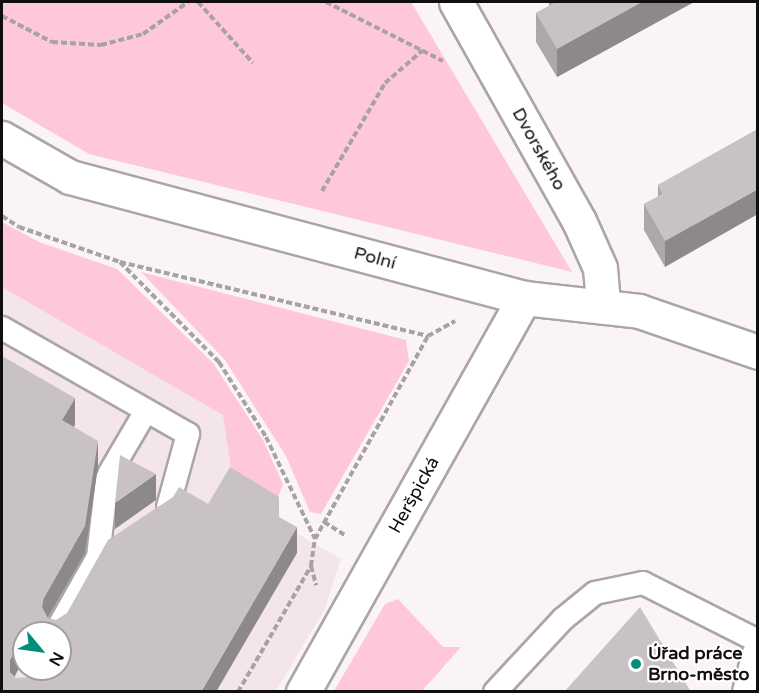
<!DOCTYPE html>
<meta charset="utf-8">
<style>
body{margin:0}
#map{position:relative;width:759px;height:693px;overflow:hidden;background:#faf4f6;font-family:"Varela Round",sans-serif}
div>[style]{position:absolute}
[style*='--x']{left:calc(var(--x)*1px);top:calc(var(--y)*1px);width:calc(var(--w)*1px);rotate:calc(var(--a)*1deg)}
.built>*{inset:0;background:#f4e5e9}
.green>*{inset:0;background:#fec7da}
.path>*{height:4px;margin-top:-2px;transform-origin:0;background:repeating-linear-gradient(90deg,#a7a2a4 0 6px,transparent 0 9px)}
.roads{filter:drop-shadow(2px 0 #aba5a7) drop-shadow(-2px 0 #aba5a7) drop-shadow(0 2px #aba5a7) drop-shadow(0 -2px #aba5a7)}
.service>*{height:22px;margin:-11px;padding:0 11px;transform-origin:11px;border-radius:11px;background:#fff}
.minor>*{height:33px;margin:-16.5px;padding:0 16.5px;transform-origin:16.5px;border-radius:16.5px;background:#fff}
.wall>*{inset:0;background:#ada7a9}
.shaded-wall>*{inset:0;background:#8d8889}
.building>*{inset:0;background:#c9c2c4}
.dots>*{width:16px;height:16px;translate:-50% -50%;box-sizing:border-box;border:3px solid #fff;border-radius:50%}
span{translate:-50% -50%;white-space:nowrap;text-align:center;line-height:1.15;-webkit-text-stroke:4.5px #fff;paint-order:stroke}
.street-label{font-size:18px;color:#100e0e}
.poi-label{font-size:18px;color:#100e0e;font-weight:700}
.left{translate:0 -50%;text-align:left}
.frame{position:absolute;inset:0;border:3px solid #100e0e;pointer-events:none}
.north{position:absolute;left:12px;top:621px;width:60px;height:60px;box-sizing:border-box;background:#fff;border:2px solid #9f9f9f;border-radius:50%;rotate:119deg;font-size:16px;font-weight:700;line-height:24px;text-align:center;color:#100e0e}
.north::after{content:'';display:block;margin:auto;width:21px;height:27px;background:#00907a;clip-path:polygon(50% 0,100% 100%,50% 72%,0 100%)}
</style>
<div id="map">
<div class="built">
<div style="clip-path:polygon(evenodd,2px 232px,213px 378px,279px 523px,341px 559px,324px 611px,276px 691px,2px 691px,2px 232px,24px 633px,60px 633px,60px 669px,24px 669px,24px 633px)"></div>
</div>
<div class="green">
<div style="clip-path:polygon(2px 2px,411px 2px,572px 272px,89px 154px,2px 103px)"></div>
<div style="clip-path:polygon(2px 222px,39px 242px,117px 269px,213px 363px,263px 440px,283px 484px,271px 516px,230px 493px,231px 467px,223px 415px,2px 287px)"></div>
<div style="clip-path:polygon(141px 272px,406px 340px,409px 361px,321px 514px,310px 512px,286px 456px,225px 360px)"></div>
<div style="clip-path:polygon(398px 599px,443px 647px,461px 647px,422px 691px,334px 691px,385px 604px)"></div>
</div>
<div class="path">
<div style="--x:198;--y:2;--w:82;--a:48"></div>
<div style="--x:326;--y:2;--w:131;--a:26.8"></div>
<div style="--x:2;--y:16;--w:56;--a:27.5"></div>
<div style="--x:52;--y:42;--w:49;--a:3.5"></div>
<div style="--x:101;--y:45;--w:43;--a:-14.7"></div>
<div style="--x:143;--y:34;--w:55;--a:-35.4"></div>
<div style="--x:322;--y:191;--w:125;--a:-59.7"></div>
<div style="--x:385;--y:83;--w:50;--a:-41"></div>
<div style="--x:2;--y:216;--w:20;--a:33"></div>
<div style="--x:19;--y:227;--w:107;--a:19.1"></div>
<div style="--x:120;--y:262;--w:317;--a:13.5"></div>
<div style="--x:120;--y:262;--w:141;--a:45.3"></div>
<div style="--x:219;--y:362;--w:89;--a:57.9"></div>
<div style="--x:266;--y:437;--w:113;--a:64.3"></div>
<div style="--x:324;--y:522;--w:25;--a:32"></div>
<div style="--x:311;--y:566;--w:20;--a:75"></div>
<div style="--x:238;--y:692;--w:146;--a:-59.9"></div>
<div style="--x:311;--y:566;--w:27;--a:-82"></div>
<div style="--x:315;--y:539;--w:232;--a:-60.9"></div>
<div style="--x:428;--y:336;--w:31;--a:-29"></div>
</div>
<div class="roads">
<div class="service">
<div style="--x:2;--y:328;--w:214;--a:29.7"></div>
<div style="--x:188;--y:434;--w:76;--a:105.3"></div>
<div style="--x:109;--y:474;--w:73;--a:-59.6"></div>
<div style="--x:55;--y:633;--w:87;--a:-60.5"></div>
<div style="--x:98;--y:557;--w:79;--a:-83.4"></div>
<div style="--x:495;--y:692;--w:100;--a:-47"></div>
<div style="--x:563;--y:619;--w:41;--a:-39.1"></div>
<div style="--x:595;--y:593;--w:49;--a:-11.8"></div>
<div style="--x:643;--y:583;--w:129;--a:26.8"></div>
</div>
<div class="minor">
<div style="--x:456;--y:2;--w:251;--a:60.7"></div>
<div style="--x:579;--y:221;--w:51;--a:65.9"></div>
<div style="--x:600;--y:268;--w:36;--a:85"></div>
<div style="--x:2;--y:138;--w:78;--a:29.8"></div>
<div style="--x:70;--y:177;--w:470;--a:14.9"></div>
<div style="--x:524;--y:298;--w:116;--a:6.4"></div>
<div style="--x:639;--y:311;--w:126;--a:19"></div>
<div style="--x:303;--y:692;--w:452;--a:-60.7"></div>
<div style="--x:749;--y:692;--w:38;--a:-76"></div>
</div>
</div>
<div class="wall">
<div style="clip-path:polygon(549px 2px,694px 2px,557px 77px,536px 42px,536px 13px,549px 6px)"></div>
<div style="clip-path:polygon(758px 129px,665px 267px,644px 230px,644px 204px,658px 197px,658px 185px)"></div>
</div>
<div class="shaded-wall">
<div style="clip-path:polygon(642px 2px,694px 2px,557px 77px,557px 49px)"></div>
<div style="clip-path:polygon(758px 189px,758px 214px,665px 267px,665px 241px)"></div>
<div style="clip-path:polygon(75px 398px,75px 425px,62px 447px,62px 420px)"></div>
<div style="clip-path:polygon(98px 441px,98px 467px,85px 553px,43px 626px,42px 607px,43px 600px)"></div>
<div style="clip-path:polygon(156px 474px,156px 500px,115px 529px,115px 503px)"></div>
<div style="clip-path:polygon(297px 527px,297px 553px,216px 692px,201px 692px)"></div>
<div style="clip-path:polygon(24px 635px,24px 661px,22px 662px,10px 686px,10px 660px,22px 636px)"></div>
</div>
<div class="building">
<div style="clip-path:polygon(553px 2px,642px 2px,557px 49px,536px 13px,554px 3px)"></div>
<div style="clip-path:polygon(758px 129px,758px 189px,665px 241px,644px 204px,662px 194px,658px 185px)"></div>
<div style="clip-path:polygon(evenodd,2px 356px,75px 398px,62px 420px,98px 441px,85px 526px,43px 600px,42px 607px,48px 618px,56px 620px,67px 613px,108px 540px,173px 497px,179px 487px,208px 504px,230px 467px,279px 497px,279px 517px,297px 527px,201px 692px,2px 692px,2px 356px,34px 629px,41px 633px,60px 633px,60px 669px,34px 669px,30px 677px,16px 678px,10px 672px,10px 660px,22px 636px,24px 635px,24px 633px,27px 633px,34px 629px)"></div>
<div style="clip-path:polygon(120px 455px,156px 474px,115px 503px)"></div>
<div style="clip-path:polygon(640px 607px,691px 692px,564px 692px)"></div>
</div>
<div class="dots">
<div style="left:636px;top:664px;background:#00907a"></div>
</div>
<div class="street-label">
<span style="left:539px;top:149px;rotate:61deg">Dvorského</span>
<span style="left:375px;top:258px;rotate:15deg">Polní</span>
<span style="left:414px;top:495px;rotate:-61deg">Heršpická</span>
</div>
<div class="poi-label">
<span class="left" style="left:648px;top:664px">Úřad práce<br>Brno-město</span>
</div>
<div class="frame"></div>
<div class="north">N</div>
</div>
